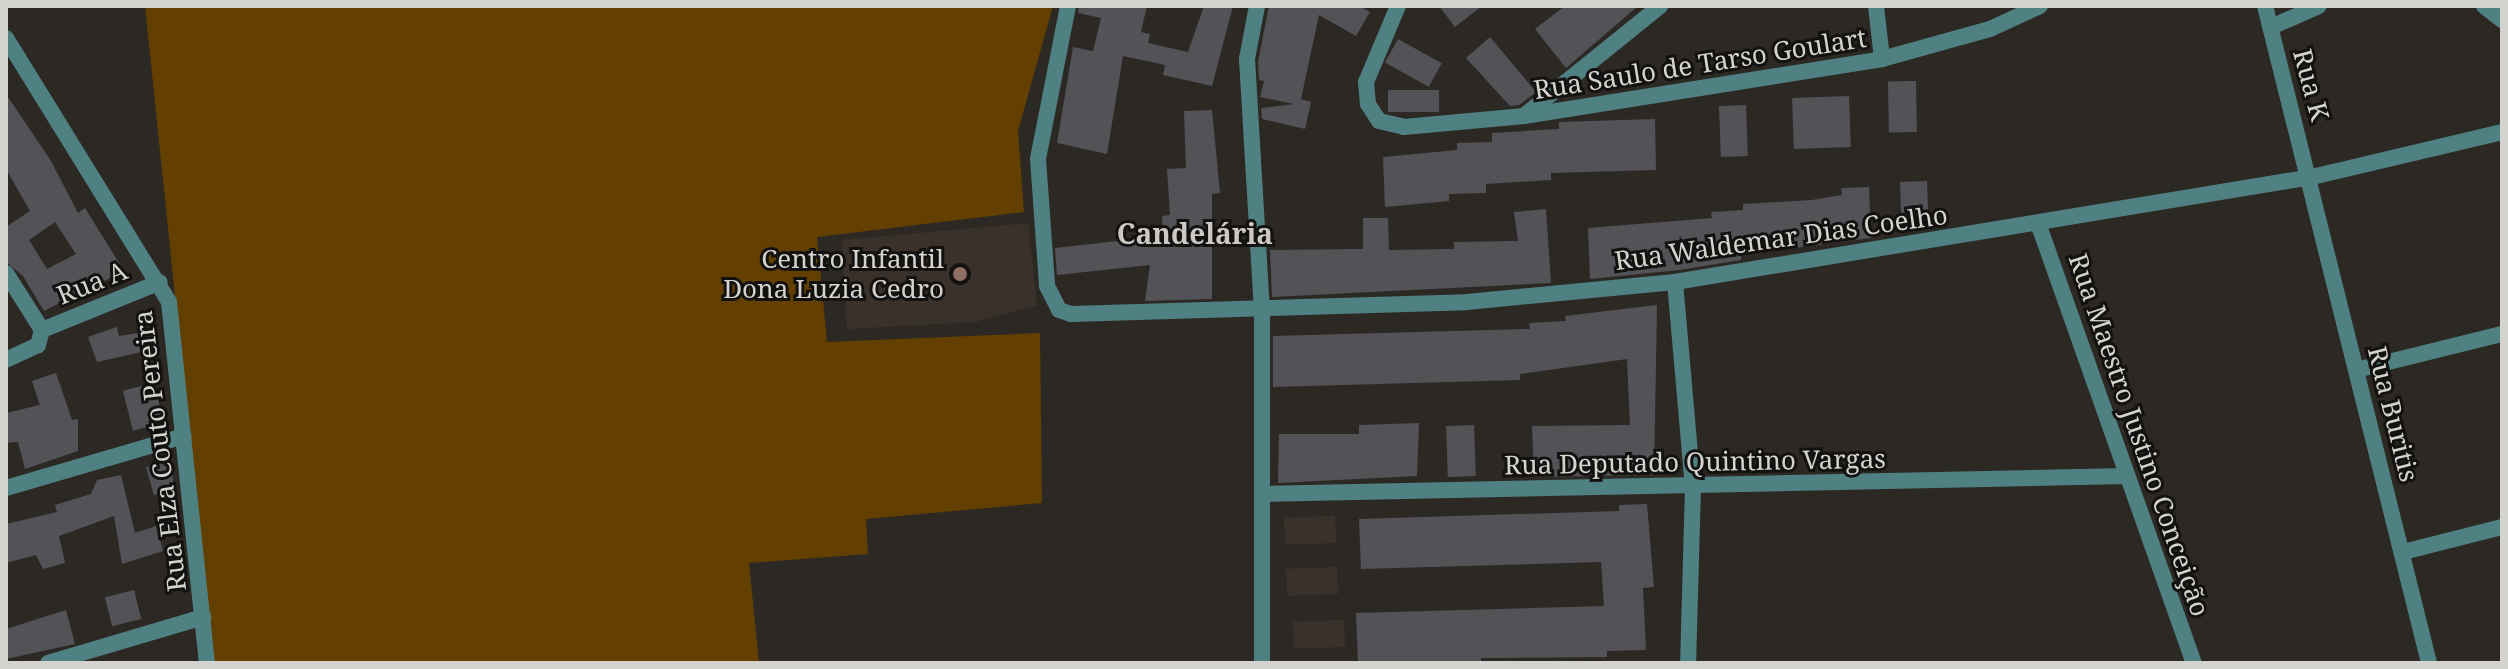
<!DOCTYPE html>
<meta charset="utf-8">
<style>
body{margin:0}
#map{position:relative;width:2508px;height:669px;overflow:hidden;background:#2c2925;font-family:"Noto Serif",serif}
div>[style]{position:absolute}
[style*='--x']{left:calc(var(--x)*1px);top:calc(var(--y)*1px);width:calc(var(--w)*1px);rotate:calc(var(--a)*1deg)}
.built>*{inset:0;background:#3a322a;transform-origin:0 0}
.green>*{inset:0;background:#644000}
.building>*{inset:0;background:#535257;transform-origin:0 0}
.minor>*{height:16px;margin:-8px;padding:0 8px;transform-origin:8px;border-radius:8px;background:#508182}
.dots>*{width:22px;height:22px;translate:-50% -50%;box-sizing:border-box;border:4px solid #141210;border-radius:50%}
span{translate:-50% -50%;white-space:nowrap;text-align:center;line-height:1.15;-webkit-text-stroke:6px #141210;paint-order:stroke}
.street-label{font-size:26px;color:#d5d3d0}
.poi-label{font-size:26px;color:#d5d3d0}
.right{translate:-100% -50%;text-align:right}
.neighbourhood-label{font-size:28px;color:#ccc8c3;font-weight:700}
.frame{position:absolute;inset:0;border:8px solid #d5d3d0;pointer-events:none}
</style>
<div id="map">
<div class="built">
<div style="clip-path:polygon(1028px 223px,1037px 305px,975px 322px,847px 329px,842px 240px)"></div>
<div style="left:1335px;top:516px;width:27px;height:51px;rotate:88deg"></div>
<div style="left:1337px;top:567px;width:27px;height:51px;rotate:88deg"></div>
<div style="left:1344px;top:620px;width:27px;height:51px;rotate:88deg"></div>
</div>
<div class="green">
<div style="clip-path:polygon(145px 6px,1053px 6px,1018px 131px,1024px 212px,817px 237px,827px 342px,1040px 333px,1042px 503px,866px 519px,868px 554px,749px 563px,759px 663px,213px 663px)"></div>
</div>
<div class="building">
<div style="clip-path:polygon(1079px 6px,1147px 6px,1141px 32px,1150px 34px,1148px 43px,1188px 52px,1204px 6px,1233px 6px,1212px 86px,1163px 75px,1165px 65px,1123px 56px,1107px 154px,1057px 143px,1073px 47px,1093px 51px,1101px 18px,1078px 13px)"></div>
<div style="clip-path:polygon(1269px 6px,1359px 6px,1370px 12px,1356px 36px,1319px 15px,1301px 99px,1311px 102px,1305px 129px,1262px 119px,1261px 108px,1294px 104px,1260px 97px,1264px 81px,1259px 80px,1258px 62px)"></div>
<div style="clip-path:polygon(1439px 6px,1482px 6px,1455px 27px)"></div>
<div style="clip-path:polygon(1565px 6px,1638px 6px,1566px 68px,1535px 29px)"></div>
<div style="clip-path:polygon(1490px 37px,1536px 92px,1519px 105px,1510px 106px,1466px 58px)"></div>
<div style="left:1398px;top:39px;width:50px;height:27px;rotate:29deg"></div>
<div style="left:1916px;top:81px;width:51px;height:28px;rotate:89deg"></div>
<div style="left:1388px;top:90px;width:51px;height:22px"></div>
<div style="clip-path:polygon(evenodd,6px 94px,51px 161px,78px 213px,85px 208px,124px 271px,44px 311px,23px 276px,6px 262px,6px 227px,30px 211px,6px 169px,6px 94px,55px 222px,76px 254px,47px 269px,29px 240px,55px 222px)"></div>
<div style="left:1849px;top:96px;width:51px;height:57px;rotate:88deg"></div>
<div style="left:1746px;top:105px;width:51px;height:27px;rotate:88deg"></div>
<div style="clip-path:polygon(1212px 110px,1220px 193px,1212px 194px,1212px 299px,1145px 301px,1150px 265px,1057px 275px,1055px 248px,1163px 236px,1162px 216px,1170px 215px,1167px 169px,1186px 168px,1184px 111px)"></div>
<div style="clip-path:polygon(1655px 119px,1656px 170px,1551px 173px,1551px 180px,1486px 184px,1486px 193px,1449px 194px,1449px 201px,1385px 207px,1383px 157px,1457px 150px,1457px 143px,1492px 142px,1492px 133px,1559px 129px,1559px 122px)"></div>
<div style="left:1927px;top:181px;width:48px;height:27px;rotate:88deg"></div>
<div style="clip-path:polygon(1869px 187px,1871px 238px,1741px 255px,1741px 260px,1679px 270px,1590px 279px,1588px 228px,1712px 218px,1711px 212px,1743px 210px,1743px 204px,1812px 200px,1842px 195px,1841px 188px)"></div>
<div style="clip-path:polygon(1546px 209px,1551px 283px,1272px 297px,1270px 250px,1363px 249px,1363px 218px,1388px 218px,1389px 250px,1454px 249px,1454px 242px,1518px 241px,1514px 212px)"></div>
<div style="clip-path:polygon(1657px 305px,1654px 475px,1534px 477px,1532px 426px,1630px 425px,1627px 359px,1520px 374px,1520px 380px,1273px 387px,1273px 336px,1530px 329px,1529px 323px,1566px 321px,1565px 316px)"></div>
<div style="clip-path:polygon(117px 327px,119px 336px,150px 331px,155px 349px,97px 362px,88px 337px)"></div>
<div style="clip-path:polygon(56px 373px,72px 420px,78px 419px,78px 451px,25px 469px,18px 442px,6px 443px,6px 413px,40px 405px,32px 381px)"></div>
<div style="left:154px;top:383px;width:41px;height:32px;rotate:76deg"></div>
<div style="clip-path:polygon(1419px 423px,1417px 476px,1278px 483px,1279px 434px,1359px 434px,1359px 425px)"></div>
<div style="left:1474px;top:425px;width:51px;height:28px;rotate:88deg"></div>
<div style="clip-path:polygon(171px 462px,174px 490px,154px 495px,146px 467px)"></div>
<div style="clip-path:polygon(121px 475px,135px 533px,156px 526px,163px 551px,122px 564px,114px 516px,59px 536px,65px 563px,43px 569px,36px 555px,6px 563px,6px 524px,57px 512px,55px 505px,91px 494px,97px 480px)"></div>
<div style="clip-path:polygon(1647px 504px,1654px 587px,1643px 588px,1646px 650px,1607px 651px,1607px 657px,1481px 658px,1481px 663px,1358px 663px,1356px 613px,1604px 606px,1601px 562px,1361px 569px,1359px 519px,1619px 511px,1619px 505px)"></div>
<div style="left:134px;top:590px;width:30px;height:30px;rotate:76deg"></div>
<div style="clip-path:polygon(66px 610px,75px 644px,6px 659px,6px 629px)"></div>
</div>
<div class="minor">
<div style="--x:1068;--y:6;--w:156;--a:101.1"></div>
<div style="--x:1038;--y:159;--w:127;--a:85.9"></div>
<div style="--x:1047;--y:286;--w:27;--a:63"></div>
<div style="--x:1059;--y:310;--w:13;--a:18"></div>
<div style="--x:1071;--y:314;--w:396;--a:-1.7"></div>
<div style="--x:1467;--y:302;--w:209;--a:-5.5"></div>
<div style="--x:1675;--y:282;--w:646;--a:-9.36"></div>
<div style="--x:2312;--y:177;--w:195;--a:-13.3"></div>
<div style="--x:1257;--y:6;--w:54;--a:100.7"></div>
<div style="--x:1247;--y:59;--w:249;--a:86.6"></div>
<div style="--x:1262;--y:308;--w:355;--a:90"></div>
<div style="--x:1398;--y:6;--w:82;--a:112.8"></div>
<div style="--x:1366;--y:82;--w:22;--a:85"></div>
<div style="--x:1368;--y:104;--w:20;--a:57"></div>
<div style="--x:1379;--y:121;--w:26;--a:13"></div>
<div style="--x:1404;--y:127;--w:121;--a:-5.2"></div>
<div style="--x:1524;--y:116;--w:363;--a:-9"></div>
<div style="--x:1882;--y:59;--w:112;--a:-15.5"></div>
<div style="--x:1990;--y:29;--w:55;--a:-24.7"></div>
<div style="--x:1876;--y:6;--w:53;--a:83.5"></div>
<div style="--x:2265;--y:6;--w:677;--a:75.98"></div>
<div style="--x:2484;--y:6;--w:23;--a:38"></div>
<div style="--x:2271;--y:27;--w:52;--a:-23.6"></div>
<div style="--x:6;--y:38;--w:310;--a:58.3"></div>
<div style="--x:169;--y:302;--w:363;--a:84"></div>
<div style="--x:1525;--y:115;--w:174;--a:-38.9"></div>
<div style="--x:2038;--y:223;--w:467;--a:70.5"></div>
<div style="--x:6;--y:273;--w:67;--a:57.7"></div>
<div style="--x:42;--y:330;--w:16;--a:105"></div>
<div style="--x:38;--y:345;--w:35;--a:155"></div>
<div style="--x:1675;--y:282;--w:206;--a:85"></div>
<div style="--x:1693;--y:487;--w:176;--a:91.6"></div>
<div style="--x:42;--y:330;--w:127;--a:-22.1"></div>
<div style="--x:2356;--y:370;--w:150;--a:-13.9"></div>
<div style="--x:6;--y:488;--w:185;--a:-16.3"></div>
<div style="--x:1263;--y:494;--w:864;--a:-1.19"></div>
<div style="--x:2403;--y:552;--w:102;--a:-14.2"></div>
<div style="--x:48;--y:663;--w:162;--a:-16.5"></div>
</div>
<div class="dots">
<div style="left:960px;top:274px;background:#8d6e63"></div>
</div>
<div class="street-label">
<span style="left:1700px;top:64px;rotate:-9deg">Rua Saulo de Tarso Goulart</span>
<span style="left:2311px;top:85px;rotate:75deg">Rua K</span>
<span style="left:1781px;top:238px;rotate:-8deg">Rua Waldemar Dias Coelho</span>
<span style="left:92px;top:283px;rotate:-22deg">Rua A</span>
<span style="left:2393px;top:414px;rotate:76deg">Rua Buritis</span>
<span style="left:2139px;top:435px;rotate:71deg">Rua Maestro Justino Conceição</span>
<span style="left:160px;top:451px;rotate:-97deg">Rua Elza Couto Pereira</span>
<span style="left:1695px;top:462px;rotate:-1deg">Rua Deputado Quintino Vargas</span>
</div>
<div class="poi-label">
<span class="right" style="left:944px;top:274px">Centro Infantil<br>Dona Luzia Cedro</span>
</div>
<div class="neighbourhood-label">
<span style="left:1195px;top:233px">Candelária</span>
</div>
<div class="frame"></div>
</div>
